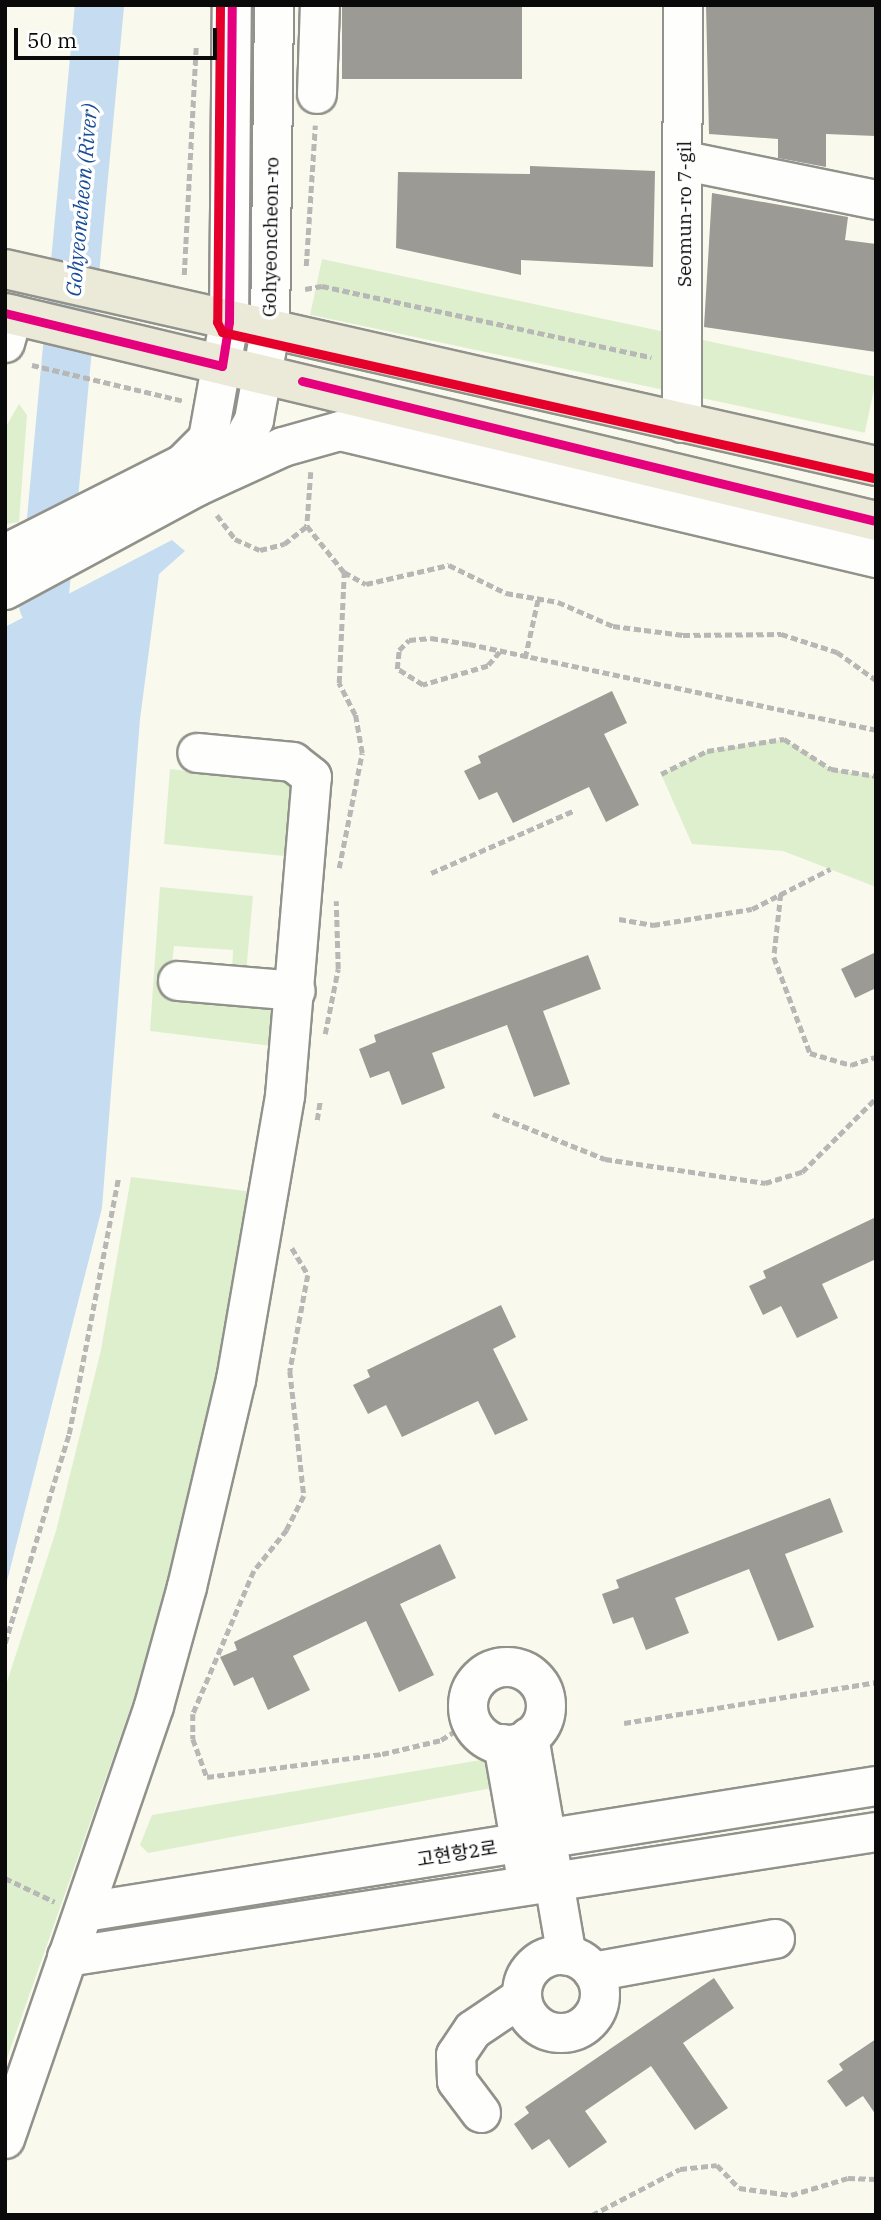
<!DOCTYPE html>
<meta charset="utf-8">
<style>
body{margin:0}
#map{position:relative;width:881px;height:2220px;overflow:hidden;background:#f9f9ed;font-family:"IBM Plex Serif","Noto Sans KR",serif}
div>[style]{position:absolute}
[style*='--x']{left:calc(var(--x)*1px);top:calc(var(--y)*1px);width:calc(var(--w)*1px);rotate:calc(var(--a)*1deg)}
.green>*{inset:0;background:#deefce;transform-origin:0 0}
.water>*{inset:0;background:#c5dcf1}
.river>*{height:49px;margin:-24.5px;padding:0 24.5px;transform-origin:24.5px;border-radius:24.5px;background:#c5dcf1}
.building>*{inset:0;background:#9b9a94;transform-origin:0 0}
.path>*{height:4.5px;margin-top:-2.25px;transform-origin:0;background:repeating-linear-gradient(90deg,#b7b7b5 0 7px,transparent 0 10.5px)}
.roads{filter:drop-shadow(2px 0 #92928c) drop-shadow(-2px 0 #92928c) drop-shadow(0 2px #92928c) drop-shadow(0 -2px #92928c)}
.minor>*{height:38px;margin:-19px;padding:0 19px;transform-origin:19px;border-radius:19px;background:#fefefc}
.minor>.ring{margin:-19px;padding:0;box-sizing:content-box;background:none;border:38px solid #fefefc;border-radius:50%}
.major>*{height:38px;margin:-19px;padding:0 19px;transform-origin:19px;border-radius:19px;background:#ebe9d8}
.bus-1>*{height:9px;margin:-4.5px;padding:0 4.5px;transform-origin:4.5px;border-radius:4.5px;background:#e5007d}
.bus-2>*{height:9px;margin:-4.5px;padding:0 4.5px;transform-origin:4.5px;border-radius:4.5px;background:#e4002b}
span{translate:-50% -50%;white-space:nowrap;text-align:center;line-height:1.15;-webkit-text-stroke:7px #fff;paint-order:stroke}
.street-label{font-size:19px;color:#0a0a0a}
.water-label{font-size:21px;color:#194e96;font-style:italic}
.frame{position:absolute;inset:0;border:7px solid #0a0a0a;pointer-events:none}
.scale{position:absolute;left:14px;top:28px;width:203px;height:32px;box-sizing:border-box;border:4px solid #0a0a0a;border-top:0;padding-left:9px;font-size:21px;line-height:24px;white-space:nowrap;color:#0a0a0a;-webkit-text-stroke:5px #fff;paint-order:stroke}
</style>
<div id="map">
<div class="green">
<div style="left:322px;top:259px;width:567px;height:57px;rotate:12deg"></div>
<div style="clip-path:polygon(19px 404px,27px 415px,19px 522px,7px 524px,5px 428px)"></div>
<div style="clip-path:polygon(784px 739px,831px 769px,876px 776px,876px 887px,783px 851px,692px 844px,661px 774px,707px 751px)"></div>
<div style="clip-path:polygon(170px 769px,290px 783px,299px 791px,295px 857px,164px 844px)"></div>
<div style="clip-path:polygon(160px 887px,253px 896px,246px 973px,232px 974px,233px 950px,174px 946px,169px 993px,280px 1002px,280px 1047px,150px 1031px)"></div>
<div style="clip-path:polygon(131px 1177px,254px 1192px,209px 1448px,155px 1638px,5px 2064px,5px 1688px,56px 1531px,101px 1350px)"></div>
<div style="clip-path:polygon(493px 1758px,497px 1787px,148px 1853px,140px 1845px,152px 1815px)"></div>
</div>
<div class="water">
<div style="clip-path:polygon(172px 540px,185px 551px,159px 574px,140px 719px,102px 1208px,5px 1589px,5px 627px)"></div>
</div>
<div class="river">
<div style="--x:43;--y:604;--w:602;--a:-84.66"></div>
</div>
<div class="building">
<div style="left:342px;top:5px;width:180px;height:74px"></div>
<div style="clip-path:polygon(706px 5px,876px 5px,876px 136px,826px 134px,826px 167px,778px 158px,778px 139px,709px 134px)"></div>
<div style="clip-path:polygon(530px 166px,655px 171px,653px 267px,521px 260px,521px 275px,396px 248px,398px 172px,530px 174px)"></div>
<div style="clip-path:polygon(712px 193px,848px 217px,845px 240px,876px 244px,876px 352px,704px 327px)"></div>
<div style="clip-path:polygon(612px 691px,627px 723px,604px 734px,639px 805px,606px 822px,589px 787px,513px 823px,497px 792px,479px 800px,464px 771px,481px 763px,478px 756px)"></div>
<div style="clip-path:polygon(876px 952px,876px 988px,855px 998px,841px 969px)"></div>
<div style="clip-path:polygon(588px 955px,601px 989px,543px 1011px,570px 1084px,534px 1097px,507px 1025px,432px 1053px,445px 1088px,402px 1105px,389px 1071px,370px 1078px,359px 1049px,376px 1042px,374px 1035px)"></div>
<div style="clip-path:polygon(876px 1217px,876px 1259px,822px 1284px,838px 1318px,797px 1338px,781px 1306px,763px 1315px,749px 1286px,766px 1278px,763px 1271px)"></div>
<div style="clip-path:polygon(501px 1305px,516px 1337px,493px 1349px,528px 1420px,495px 1435px,478px 1401px,402px 1437px,386px 1405px,368px 1414px,353px 1385px,370px 1377px,367px 1370px)"></div>
<div style="clip-path:polygon(830px 1498px,843px 1532px,785px 1554px,814px 1627px,778px 1641px,749px 1569px,675px 1598px,689px 1633px,646px 1650px,633px 1617px,613px 1624px,602px 1594px,619px 1588px,616px 1580px)"></div>
<div style="clip-path:polygon(440px 1544px,456px 1578px,400px 1604px,434px 1675px,399px 1692px,366px 1621px,293px 1656px,310px 1690px,268px 1710px,253px 1677px,234px 1686px,220px 1657px,237px 1650px,234px 1642px)"></div>
<div style="clip-path:polygon(714px 1978px,734px 2008px,683px 2043px,728px 2108px,695px 2130px,651px 2066px,585px 2111px,607px 2142px,569px 2168px,549px 2139px,532px 2150px,514px 2124px,529px 2113px,525px 2107px)"></div>
<div style="clip-path:polygon(876px 2039px,876px 2115px,863px 2096px,846px 2107px,827px 2081px,843px 2070px,839px 2064px)"></div>
</div>
<div class="path">
<div style="--x:306;--y:266;--w:141;--a:-86.3"></div>
<div style="--x:184;--y:275;--w:228;--a:-87"></div>
<div style="--x:305;--y:289;--w:17;--a:-10"></div>
<div style="--x:322;--y:286;--w:337;--a:12.2"></div>
<div style="--x:32;--y:365;--w:156;--a:13.3"></div>
<div style="--x:311;--y:472;--w:54;--a:94.2"></div>
<div style="--x:307;--y:526;--w:59;--a:51.2"></div>
<div style="--x:344;--y:572;--w:25;--a:29"></div>
<div style="--x:366;--y:584;--w:85;--a:-12.9"></div>
<div style="--x:449;--y:565;--w:64;--a:26.2"></div>
<div style="--x:506;--y:593;--w:53;--a:9.8"></div>
<div style="--x:558;--y:602;--w:60;--a:23.6"></div>
<div style="--x:613;--y:626;--w:71;--a:7.3"></div>
<div style="--x:683;--y:635;--w:98;--a:-0.6"></div>
<div style="--x:781;--y:634;--w:59;--a:17.8"></div>
<div style="--x:837;--y:652;--w:48;--a:35.7"></div>
<div style="--x:217;--y:515;--w:30;--a:53"></div>
<div style="--x:235;--y:539;--w:27;--a:24"></div>
<div style="--x:260;--y:550;--w:25;--a:-14"></div>
<div style="--x:284;--y:544;--w:29;--a:-38"></div>
<div style="--x:500;--y:652;--w:18;--a:131"></div>
<div style="--x:488;--y:666;--w:68;--a:163.7"></div>
<div style="--x:423;--y:685;--w:31;--a:-148"></div>
<div style="--x:397;--y:669;--w:19;--a:-84"></div>
<div style="--x:399;--y:650;--w:14;--a:-45"></div>
<div style="--x:409;--y:640;--w:22;--a:-5"></div>
<div style="--x:431;--y:638;--w:38;--a:9"></div>
<div style="--x:469;--y:644;--w:416;--a:11.9"></div>
<div style="--x:525;--y:658;--w:60;--a:-77.6"></div>
<div style="--x:661;--y:774;--w:51;--a:-26.6"></div>
<div style="--x:707;--y:751;--w:78;--a:-8.9"></div>
<div style="--x:784;--y:739;--w:56;--a:32.6"></div>
<div style="--x:831;--y:769;--w:46;--a:8.8"></div>
<div style="--x:339;--y:868;--w:117;--a:-78.7"></div>
<div style="--x:362;--y:753;--w:39;--a:-100"></div>
<div style="--x:355;--y:715;--w:36;--a:-117"></div>
<div style="--x:339;--y:683;--w:111;--a:-87.4"></div>
<div style="--x:431;--y:873;--w:157;--a:-23.6"></div>
<div style="--x:781;--y:894;--w:63;--a:96.3"></div>
<div style="--x:774;--y:957;--w:103;--a:69.4"></div>
<div style="--x:810;--y:1053;--w:43;--a:16.3"></div>
<div style="--x:851;--y:1065;--w:26;--a:-18"></div>
<div style="--x:619;--y:919;--w:35;--a:10"></div>
<div style="--x:653;--y:925;--w:100;--a:-9.2"></div>
<div style="--x:752;--y:909;--w:88;--a:-27.1"></div>
<div style="--x:325;--y:1034;--w:66;--a:-78.7"></div>
<div style="--x:338;--y:969;--w:68;--a:-91.7"></div>
<div style="--x:493;--y:1114;--w:121;--a:21.9"></div>
<div style="--x:605;--y:1159;--w:162;--a:8.5"></div>
<div style="--x:765;--y:1183;--w:39;--a:-17"></div>
<div style="--x:802;--y:1172;--w:105;--a:-45"></div>
<div style="--x:317;--y:1120;--w:19;--a:-81"></div>
<div style="--x:292;--y:1248;--w:31;--a:59"></div>
<div style="--x:308;--y:1275;--w:98;--a:100.6"></div>
<div style="--x:290;--y:1371;--w:126;--a:83.6"></div>
<div style="--x:304;--y:1496;--w:38;--a:117"></div>
<div style="--x:287;--y:1530;--w:53;--a:128.8"></div>
<div style="--x:254;--y:1571;--w:155;--a:113.1"></div>
<div style="--x:193;--y:1714;--w:25;--a:90"></div>
<div style="--x:193;--y:1739;--w:40;--a:69.8"></div>
<div style="--x:207;--y:1777;--w:177;--a:-7.5"></div>
<div style="--x:382;--y:1754;--w:61;--a:-13.3"></div>
<div style="--x:441;--y:1740;--w:36;--a:-32"></div>
<div style="--x:5;--y:1643;--w:219;--a:-73"></div>
<div style="--x:69;--y:1434;--w:260;--a:-79.1"></div>
<div style="--x:624;--y:1723;--w:255;--a:-9.2"></div>
<div style="--x:5;--y:1878;--w:55;--a:25.6"></div>
<div style="--x:592;--y:2215;--w:99;--a:-27.6"></div>
<div style="--x:680;--y:2169;--w:37;--a:-6"></div>
<div style="--x:717;--y:2165;--w:32;--a:46"></div>
<div style="--x:739;--y:2188;--w:52;--a:7.7"></div>
<div style="--x:791;--y:2195;--w:59;--a:-16.6"></div>
<div style="--x:848;--y:2178;--w:28;--a:2"></div>
<div style="--x:759;--y:2215;--w:73;--a:0"></div>
</div>
<div class="roads">
<div class="minor">
<div style="--x:317;--y:94;--w:89;--a:-88.1"></div>
<div style="--x:685;--y:161;--w:195;--a:11.5"></div>
<div style="--x:5;--y:343;--w:29;--a:-74"></div>
<div style="--x:682;--y:423;--w:418;--a:-89.9"></div>
<div style="--x:213;--y:471;--w:41;--a:-45"></div>
<div style="--x:242;--y:442;--w:25;--a:-61"></div>
<div style="--x:254;--y:420;--w:90;--a:-79.8"></div>
<div style="--x:270;--y:331;--w:326;--a:-89.3"></div>
<div style="--x:5;--y:554;--w:199;--a:-26.8"></div>
<div style="--x:183;--y:464;--w:35;--a:-45"></div>
<div style="--x:208;--y:439;--w:119;--a:-79.8"></div>
<div style="--x:229;--y:322;--w:317;--a:-89.5"></div>
<div style="--x:5;--y:590;--w:217;--a:-28.3"></div>
<div style="--x:196;--y:487;--w:96;--a:-24.7"></div>
<div style="--x:283;--y:447;--w:59;--a:-15.7"></div>
<div style="--x:340;--y:431;--w:551;--a:13.33"></div>
<div style="--x:178;--y:981;--w:118;--a:4.8"></div>
<div class="ring" style="left:468px;top:1667px;width:40px;height:40px"></div>
<div style="--x:529;--y:1737;--w:222;--a:80.2"></div>
<div style="--x:503;--y:1744;--w:127;--a:80"></div>
<div style="--x:85;--y:1912;--w:801;--a:-9.05"></div>
<div class="ring" style="left:522px;top:1955px;width:40px;height:40px"></div>
<div style="--x:67;--y:1957;--w:819;--a:-8.78"></div>
<div style="--x:593;--y:1972;--w:185;--a:-10.3"></div>
<div style="--x:481;--y:2113;--w:40;--a:-127"></div>
<div style="--x:457;--y:2081;--w:26;--a:-92"></div>
<div style="--x:456;--y:2055;--w:30;--a:-56"></div>
<div style="--x:473;--y:2030;--w:59;--a:-34"></div>
<div style="--x:5;--y:2139;--w:458;--a:-71"></div>
<div style="--x:154;--y:1706;--w:123;--a:-74.5"></div>
<div style="--x:187;--y:1587;--w:213;--a:-76.7"></div>
<div style="--x:236;--y:1380;--w:288;--a:-80.2"></div>
<div style="--x:285;--y:1096;--w:320;--a:-85.2"></div>
<div style="--x:312;--y:777;--w:24;--a:-142"></div>
<div style="--x:293;--y:762;--w:96;--a:-174.6"></div>
</div>
<div class="major">
<div style="--x:5;--y:269;--w:893;--a:12.74"></div>
<div style="--x:5;--y:313;--w:895;--a:13.43"></div>
</div>
</div>
<div class="bus-1">
<div style="--x:5;--y:313;--w:223;--a:13.7"></div>
<div style="--x:222;--y:366;--w:45;--a:-81"></div>
<div style="--x:229;--y:322;--w:317;--a:-89.5"></div>
<div style="--x:302;--y:381;--w:591;--a:13.71"></div>
</div>
<div class="bus-2">
<div style="--x:220;--y:5;--w:317;--a:90.5"></div>
<div style="--x:217;--y:322;--w:11;--a:63"></div>
<div style="--x:222;--y:332;--w:667;--a:12.64"></div>
</div>
<div class="street-label">
<span style="left:685px;top:214px;rotate:-90deg">Seomun-ro 7-gil</span>
<span style="left:271px;top:237px;rotate:-89deg">Gohyeoncheon-ro</span>
<span style="left:457px;top:1854px;rotate:-9deg">고현항2로</span>
</div>
<div class="water-label">
<span style="left:81px;top:200px;rotate:-85deg">Gohyeoncheon (River)</span>
</div>
<div class="frame"></div>
<div class="scale">50 m</div>
</div>
